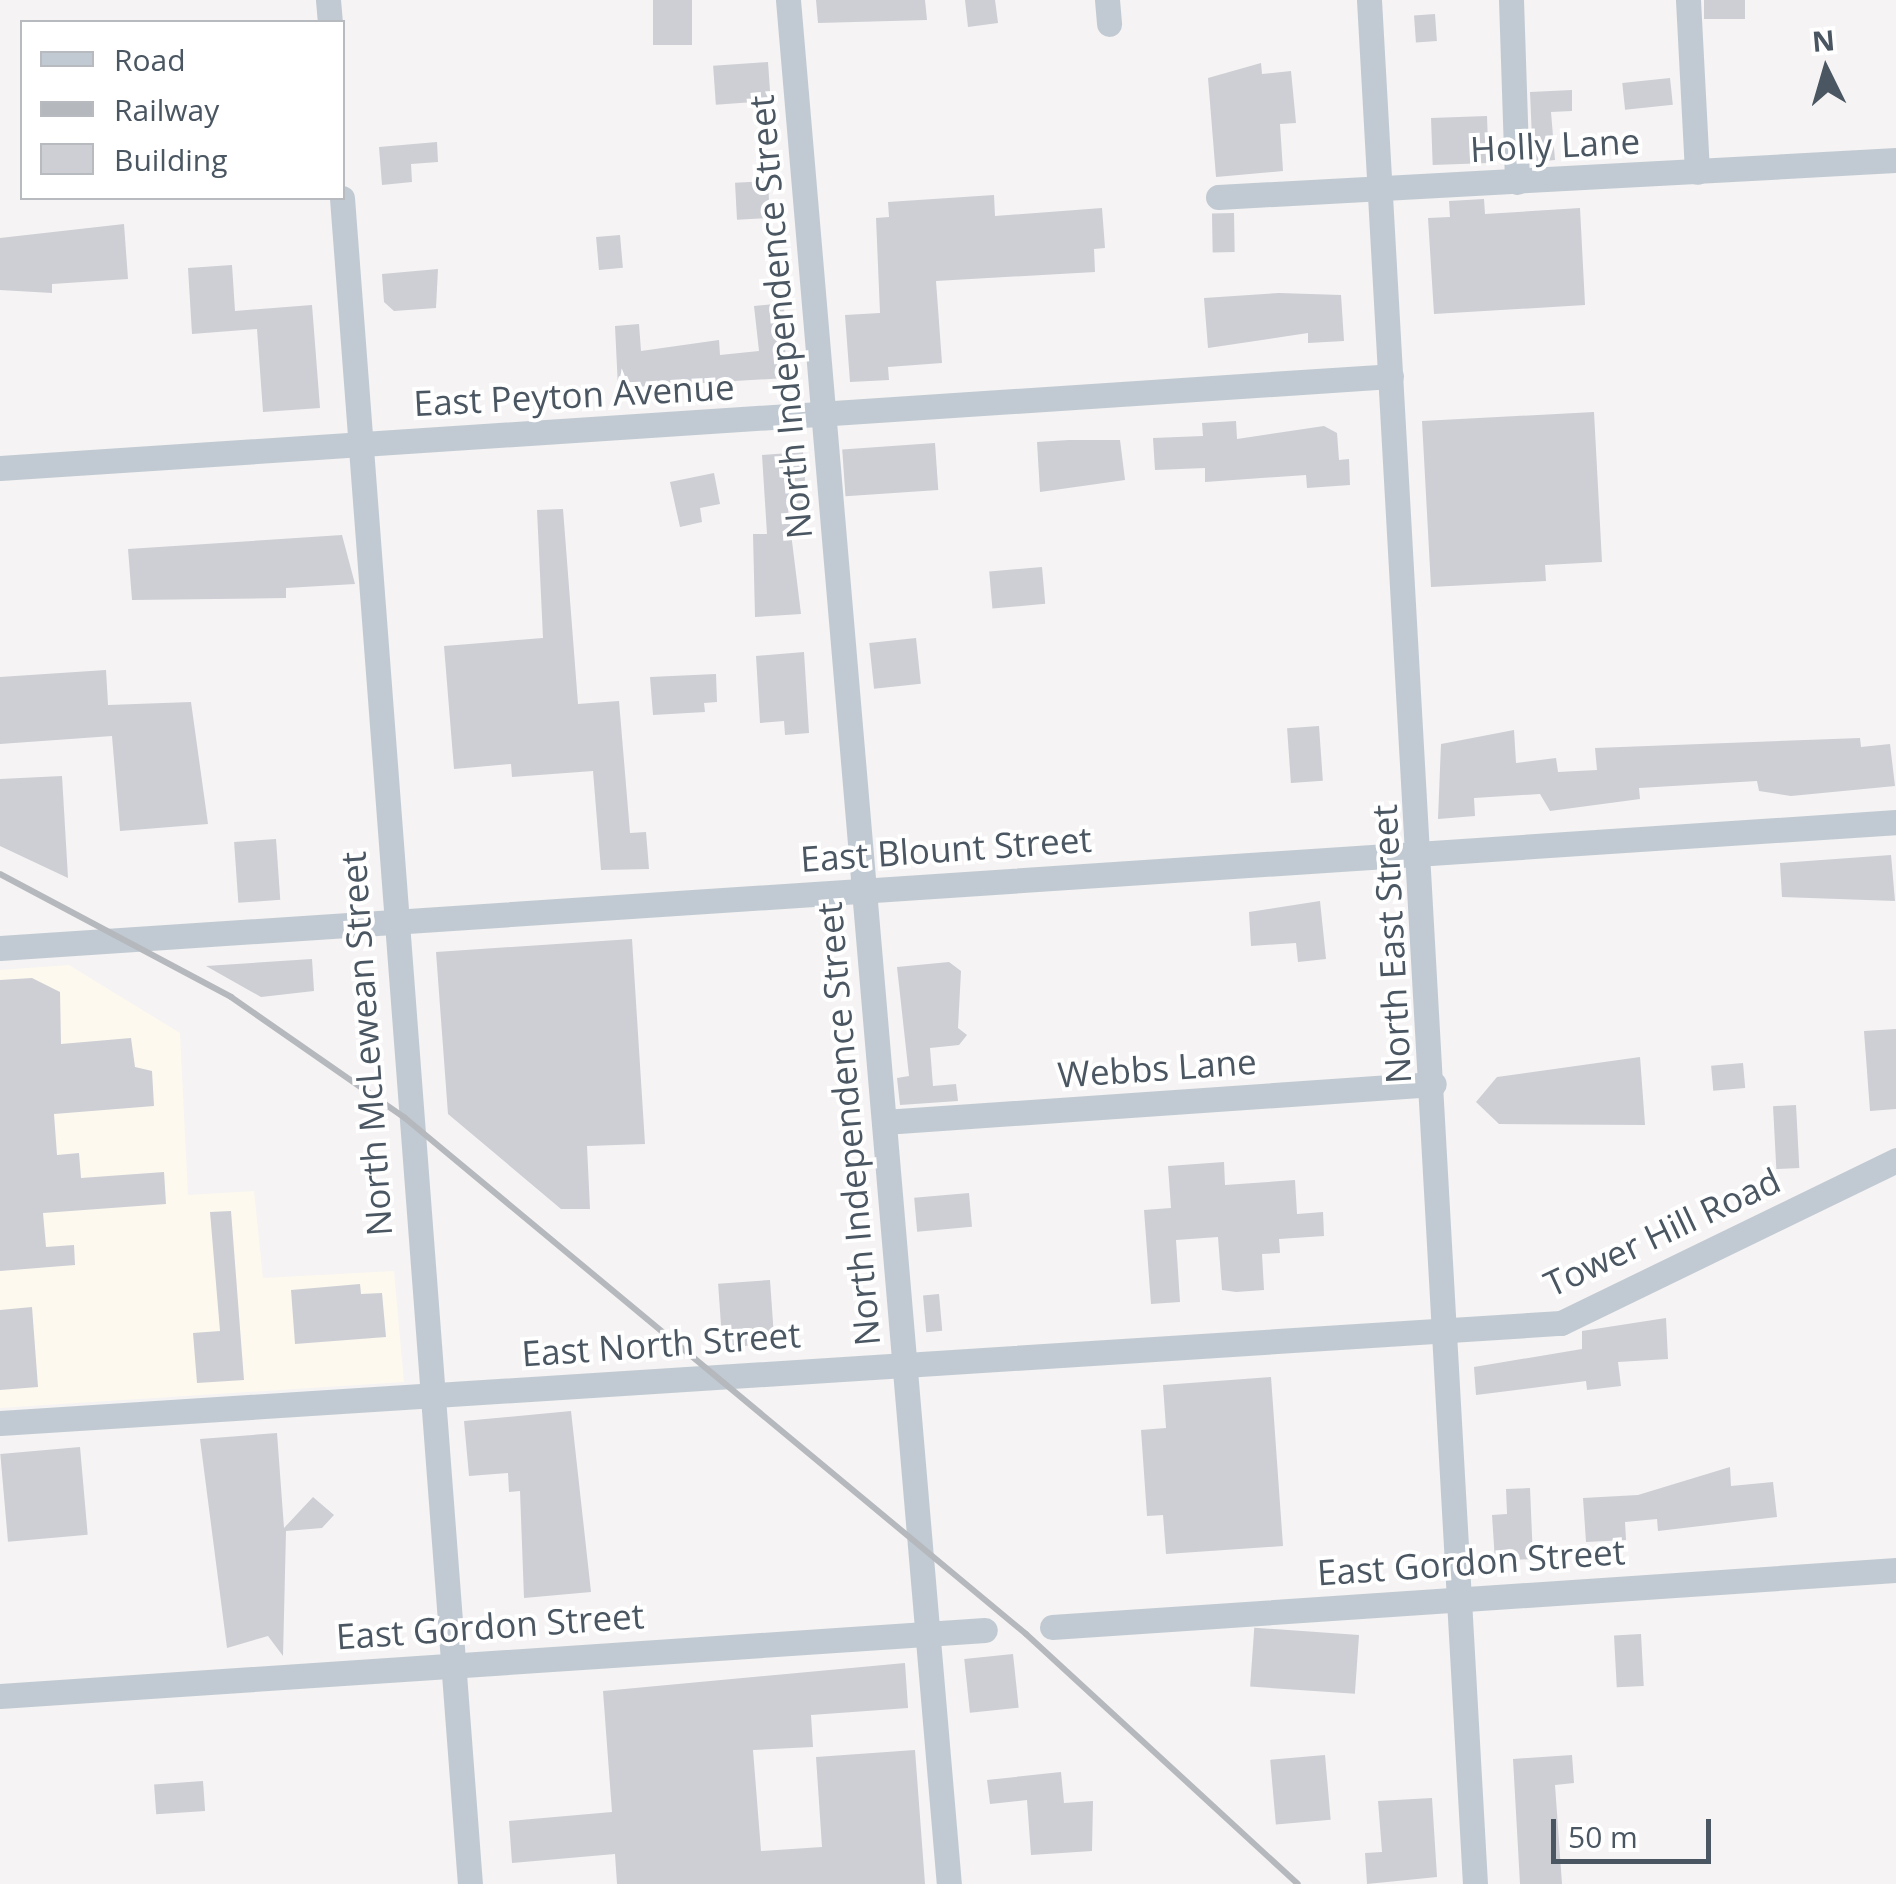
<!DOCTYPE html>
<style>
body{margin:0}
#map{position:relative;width:1896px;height:1884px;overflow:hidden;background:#f5f3f3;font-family:"Open Sans",sans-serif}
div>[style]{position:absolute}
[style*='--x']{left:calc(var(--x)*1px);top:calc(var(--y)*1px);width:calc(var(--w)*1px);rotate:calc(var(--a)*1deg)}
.commercial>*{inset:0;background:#fdf9ef}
.building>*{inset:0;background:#cdcfd5;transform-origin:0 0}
.street>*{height:25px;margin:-12.5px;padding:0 12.5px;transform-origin:12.5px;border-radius:12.5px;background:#c1cad2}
.rail>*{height:6px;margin:-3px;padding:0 3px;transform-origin:3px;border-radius:3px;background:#b5b8bd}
span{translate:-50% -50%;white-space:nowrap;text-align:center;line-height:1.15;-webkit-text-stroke:8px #fff;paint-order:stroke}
.street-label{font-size:35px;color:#4a5661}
.legend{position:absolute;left:20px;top:20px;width:325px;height:180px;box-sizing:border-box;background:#fff;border:2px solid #b7bbc0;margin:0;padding:12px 18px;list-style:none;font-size:30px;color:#4a5661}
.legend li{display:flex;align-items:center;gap:20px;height:50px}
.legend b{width:50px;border:2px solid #b7bbc0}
.north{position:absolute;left:1776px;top:20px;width:100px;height:100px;-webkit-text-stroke:8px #fff;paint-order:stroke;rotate:355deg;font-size:28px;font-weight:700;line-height:40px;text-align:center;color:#4a5661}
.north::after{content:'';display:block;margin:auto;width:35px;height:45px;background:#4a5661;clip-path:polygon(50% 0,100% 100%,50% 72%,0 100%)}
.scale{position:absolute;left:1551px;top:1819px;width:160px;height:45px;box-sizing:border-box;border:5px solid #4a5661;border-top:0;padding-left:12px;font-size:30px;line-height:35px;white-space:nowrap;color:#4a5661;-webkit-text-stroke:8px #fff;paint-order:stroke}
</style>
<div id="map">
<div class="commercial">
<div style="clip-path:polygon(69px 965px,180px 1033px,188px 1195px,254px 1191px,263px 1278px,394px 1271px,404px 1382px,0 1408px,0 970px)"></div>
</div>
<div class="building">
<div style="left:653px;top:0;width:39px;height:45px"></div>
<div style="clip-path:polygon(816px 0,925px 0,927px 20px,818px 23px)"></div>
<div style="clip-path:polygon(965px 0,995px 0,998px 23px,968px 27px)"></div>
<div style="left:1704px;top:0;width:41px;height:19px"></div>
<div style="left:1435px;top:14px;width:27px;height:21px;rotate:86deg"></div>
<div style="left:768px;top:62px;width:39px;height:55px;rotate:86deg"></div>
<div style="clip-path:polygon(1261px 63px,1262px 74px,1291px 71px,1296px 123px,1280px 124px,1283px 171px,1216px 177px,1208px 78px)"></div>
<div style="left:1670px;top:78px;width:27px;height:48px;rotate:84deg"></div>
<div style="clip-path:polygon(1572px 90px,1572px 111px,1551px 112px,1555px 160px,1533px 162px,1530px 92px)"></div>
<div style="left:1487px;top:116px;width:47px;height:56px;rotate:88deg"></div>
<div style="clip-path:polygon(437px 142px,438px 162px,411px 164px,412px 182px,382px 185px,379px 147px)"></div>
<div style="left:768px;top:181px;width:37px;height:33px;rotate:87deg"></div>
<div style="clip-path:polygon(994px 195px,995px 216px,1102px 208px,1105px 248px,1094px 249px,1095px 272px,936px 281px,942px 363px,888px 367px,889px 380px,850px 382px,845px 315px,880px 313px,876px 218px,889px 217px,888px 202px)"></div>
<div style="clip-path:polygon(1484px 199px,1485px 214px,1580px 208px,1585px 305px,1434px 314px,1428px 218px,1450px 217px,1449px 201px)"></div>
<div style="left:1234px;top:213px;width:39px;height:22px;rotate:89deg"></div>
<div style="clip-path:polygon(124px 224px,128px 279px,52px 284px,52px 293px,0 290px,0 238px)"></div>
<div style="left:620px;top:235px;width:33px;height:24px;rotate:85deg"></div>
<div style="clip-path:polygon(232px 265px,235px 311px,312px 305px,320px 408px,263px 412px,257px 329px,192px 334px,188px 268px)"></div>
<div style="clip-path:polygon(438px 269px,436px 308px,394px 311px,384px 302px,382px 274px)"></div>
<div style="clip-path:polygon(1279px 293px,1341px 295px,1344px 341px,1308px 343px,1308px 333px,1208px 348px,1204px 298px)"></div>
<div style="clip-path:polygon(784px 303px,786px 378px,618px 388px,615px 326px,639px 324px,641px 351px,719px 340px,720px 355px,759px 351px,754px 306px)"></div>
<div style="clip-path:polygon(1594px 412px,1602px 562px,1545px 565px,1546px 581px,1431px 587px,1422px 421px)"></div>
<div style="clip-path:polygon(1236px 421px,1237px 439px,1324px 426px,1337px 433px,1339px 460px,1349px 459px,1350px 485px,1307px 488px,1306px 475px,1205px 482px,1205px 468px,1155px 470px,1153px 438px,1203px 436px,1202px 423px)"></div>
<div style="clip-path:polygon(1069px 440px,1120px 440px,1125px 480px,1040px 492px,1037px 442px)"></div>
<div style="left:935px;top:443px;width:47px;height:93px;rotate:86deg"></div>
<div style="clip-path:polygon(803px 452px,807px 508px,788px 509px,801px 614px,755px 617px,753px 534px,767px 534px,762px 455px)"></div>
<div style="clip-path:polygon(714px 473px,720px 504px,700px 508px,702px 522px,680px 527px,670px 482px)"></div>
<div style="clip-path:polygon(563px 509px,578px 704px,619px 701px,630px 833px,646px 832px,649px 869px,601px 870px,593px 771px,512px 777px,511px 764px,454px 769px,444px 646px,543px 638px,537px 510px)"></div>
<div style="clip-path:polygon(342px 535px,355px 584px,286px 588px,286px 598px,132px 600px,128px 549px)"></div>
<div style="left:1042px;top:567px;width:37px;height:53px;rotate:85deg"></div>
<div style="left:916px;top:638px;width:46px;height:47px;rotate:84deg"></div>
<div style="clip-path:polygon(804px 652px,809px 733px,785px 735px,784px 721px,760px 723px,756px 656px)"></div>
<div style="clip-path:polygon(106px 670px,108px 705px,191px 702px,208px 824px,120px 831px,112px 736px,0 744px,0 677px)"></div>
<div style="clip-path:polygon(716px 674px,717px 702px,704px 703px,705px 712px,653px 715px,650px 677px)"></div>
<div style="left:1319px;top:726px;width:55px;height:32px;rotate:86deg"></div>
<div style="clip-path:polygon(1514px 730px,1516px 763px,1556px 758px,1558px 772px,1597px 770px,1595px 748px,1860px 738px,1861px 747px,1890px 744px,1895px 786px,1791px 796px,1759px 791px,1757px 781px,1639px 788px,1640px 799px,1550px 811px,1540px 794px,1474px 798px,1475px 816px,1438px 819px,1441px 744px)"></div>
<div style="clip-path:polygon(62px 776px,68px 878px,0 846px,0 779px)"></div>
<div style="left:276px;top:839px;width:61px;height:42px;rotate:86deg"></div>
<div style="clip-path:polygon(1891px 855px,1895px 901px,1782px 897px,1780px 863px)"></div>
<div style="clip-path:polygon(1320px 901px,1326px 959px,1298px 962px,1296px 943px,1251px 946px,1249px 912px)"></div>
<div style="clip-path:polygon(632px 939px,645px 1144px,587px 1146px,590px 1209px,561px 1209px,448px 1114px,436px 952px)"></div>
<div style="clip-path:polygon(312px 959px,314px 991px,261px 997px,206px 966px)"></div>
<div style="clip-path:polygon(949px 962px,961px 971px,958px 1028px,967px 1035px,959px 1045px,930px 1048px,933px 1086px,956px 1084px,958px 1101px,900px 1105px,897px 1078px,909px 1076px,897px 967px)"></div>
<div style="clip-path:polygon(32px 978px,60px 992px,61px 1044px,131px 1038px,135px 1067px,152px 1071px,154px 1106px,54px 1114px,57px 1155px,79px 1153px,81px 1178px,164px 1172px,166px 1204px,43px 1213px,46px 1247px,74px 1245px,75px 1265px,0 1271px,0 980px)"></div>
<div style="clip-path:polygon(1896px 1029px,1896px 1109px,1870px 1111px,1864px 1031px)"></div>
<div style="clip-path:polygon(1640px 1057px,1645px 1125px,1499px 1124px,1476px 1102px,1497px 1077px)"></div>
<div style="left:1743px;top:1063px;width:25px;height:32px;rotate:85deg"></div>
<div style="left:1796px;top:1105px;width:63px;height:23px;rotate:87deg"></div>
<div style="clip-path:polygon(1224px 1162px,1225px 1185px,1295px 1180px,1297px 1214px,1323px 1212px,1324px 1236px,1279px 1239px,1280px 1253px,1262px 1254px,1264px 1290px,1236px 1292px,1222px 1290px,1218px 1237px,1176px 1240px,1180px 1302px,1151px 1304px,1144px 1210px,1171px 1208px,1168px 1166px)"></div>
<div style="left:969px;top:1193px;width:34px;height:55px;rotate:85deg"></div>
<div style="clip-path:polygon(231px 1211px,244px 1380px,197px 1383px,193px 1333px,220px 1331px,210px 1212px)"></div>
<div style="left:770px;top:1280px;width:64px;height:52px;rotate:86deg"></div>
<div style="clip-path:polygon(360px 1284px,361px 1294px,382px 1293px,386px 1337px,295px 1344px,291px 1290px)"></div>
<div style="left:939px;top:1294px;width:37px;height:16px;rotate:85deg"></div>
<div style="clip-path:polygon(32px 1307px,38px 1387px,0 1390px,0 1310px)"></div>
<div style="clip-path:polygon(1666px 1318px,1668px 1359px,1618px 1362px,1621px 1386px,1587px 1390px,1586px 1381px,1476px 1395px,1474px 1367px,1582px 1349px,1582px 1331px)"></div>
<div style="clip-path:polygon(1271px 1377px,1283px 1546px,1166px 1554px,1163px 1515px,1147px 1516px,1141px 1430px,1166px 1428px,1163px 1385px)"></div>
<div style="clip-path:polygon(571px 1411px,591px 1592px,524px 1598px,520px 1491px,509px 1492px,508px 1473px,469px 1476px,464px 1421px)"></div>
<div style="clip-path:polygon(277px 1433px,284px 1528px,313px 1497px,334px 1515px,322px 1528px,286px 1531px,283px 1656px,268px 1636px,227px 1648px,200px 1439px)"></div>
<div style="left:80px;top:1447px;width:88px;height:80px;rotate:85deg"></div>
<div style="clip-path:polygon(1730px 1467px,1731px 1486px,1773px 1482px,1777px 1517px,1658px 1531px,1657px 1519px,1625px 1522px,1626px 1540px,1586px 1542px,1583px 1498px,1638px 1495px)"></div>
<div style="clip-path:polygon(1530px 1488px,1533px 1559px,1495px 1561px,1492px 1515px,1507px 1514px,1506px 1489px)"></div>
<div style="left:1641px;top:1634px;width:52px;height:27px;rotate:87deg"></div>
<div style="left:1359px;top:1635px;width:59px;height:105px;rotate:94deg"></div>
<div style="left:1013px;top:1654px;width:54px;height:49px;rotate:84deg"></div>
<div style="clip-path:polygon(905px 1663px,908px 1708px,811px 1715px,813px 1747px,753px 1750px,761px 1851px,822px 1847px,816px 1757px,915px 1750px,925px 1884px,617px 1884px,615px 1854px,512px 1863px,509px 1821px,612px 1812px,603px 1691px)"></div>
<div style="left:1325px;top:1755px;width:65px;height:55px;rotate:85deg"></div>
<div style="clip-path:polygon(1572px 1755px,1574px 1783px,1555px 1785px,1562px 1884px,1520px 1884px,1513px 1759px)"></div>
<div style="clip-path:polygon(1061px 1772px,1064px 1803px,1093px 1801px,1092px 1851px,1031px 1855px,1027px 1800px,990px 1804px,987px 1780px)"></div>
<div style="left:203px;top:1781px;width:30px;height:49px;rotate:86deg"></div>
<div style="clip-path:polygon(1432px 1798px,1437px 1877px,1367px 1884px,1365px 1853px,1382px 1852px,1378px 1801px)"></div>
</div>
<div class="street">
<div style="--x:328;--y:0;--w:22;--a:85"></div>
<div style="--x:788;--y:0;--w:1891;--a:85.12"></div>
<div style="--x:1107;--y:0;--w:24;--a:85"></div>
<div style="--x:1369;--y:0;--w:1887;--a:86.78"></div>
<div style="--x:1511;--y:0;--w:182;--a:88.1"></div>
<div style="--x:1688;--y:0;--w:172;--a:87"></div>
<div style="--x:1218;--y:197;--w:679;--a:-3.12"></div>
<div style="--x:342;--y:198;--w:1691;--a:85.66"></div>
<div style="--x:0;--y:468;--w:1394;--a:-3.78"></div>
<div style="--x:0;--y:948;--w:1900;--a:-3.8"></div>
<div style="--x:884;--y:1122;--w:551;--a:-3.95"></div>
<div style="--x:0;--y:1423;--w:1564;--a:-3.67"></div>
<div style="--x:1561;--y:1323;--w:373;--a:-25.9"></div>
<div style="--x:1052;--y:1627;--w:846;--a:-3.86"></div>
<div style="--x:0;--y:1696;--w:987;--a:-3.83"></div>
</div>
<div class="rail">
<div style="--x:0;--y:874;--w:262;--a:28"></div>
<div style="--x:231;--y:997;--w:212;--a:34.8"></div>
<div style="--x:405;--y:1118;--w:807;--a:39.72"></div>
<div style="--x:1026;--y:1634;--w:369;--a:42.6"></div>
</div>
<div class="street-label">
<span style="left:1555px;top:145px;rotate:-3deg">Holly Lane</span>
<span style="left:780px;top:317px;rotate:-95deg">North Independence Street</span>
<span style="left:574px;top:395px;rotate:-3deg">East Peyton Avenue</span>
<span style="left:946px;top:849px;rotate:-4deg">East Blount Street</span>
<span style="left:1391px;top:944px;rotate:-93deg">North East Street</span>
<span style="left:366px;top:1044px;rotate:-94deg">North McLewean Street</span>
<span style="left:1157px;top:1068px;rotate:-4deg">Webbs Lane</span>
<span style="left:848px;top:1124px;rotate:-95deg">North Independence Street</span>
<span style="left:1662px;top:1232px;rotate:-25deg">Tower Hill Road</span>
<span style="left:661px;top:1344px;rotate:-4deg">East North Street</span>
<span style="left:1471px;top:1562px;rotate:-4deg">East Gordon Street</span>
<span style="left:490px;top:1626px;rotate:-4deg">East Gordon Street</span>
</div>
<ul class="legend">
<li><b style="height:12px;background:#c1cad2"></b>Road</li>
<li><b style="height:12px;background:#b5b8bd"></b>Railway</li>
<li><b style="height:28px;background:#cdcfd5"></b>Building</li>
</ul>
<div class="north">N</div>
<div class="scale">50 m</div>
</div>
